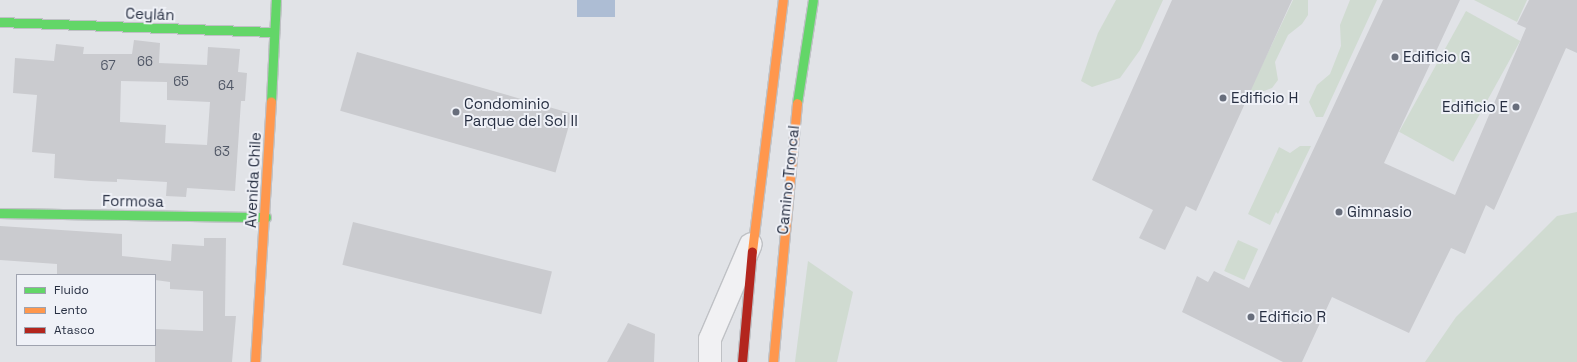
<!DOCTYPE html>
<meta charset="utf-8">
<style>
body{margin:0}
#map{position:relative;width:1577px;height:362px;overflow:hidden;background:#e1e3e7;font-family:"Space Grotesk",sans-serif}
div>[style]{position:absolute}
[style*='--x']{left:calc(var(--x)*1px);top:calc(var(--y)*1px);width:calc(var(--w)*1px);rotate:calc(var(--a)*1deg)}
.green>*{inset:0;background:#d0dbd1;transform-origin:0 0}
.water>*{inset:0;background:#adbdd4;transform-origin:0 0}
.building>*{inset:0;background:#cacbcf;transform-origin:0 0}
.roads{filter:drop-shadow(1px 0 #bfc1c5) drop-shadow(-1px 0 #bfc1c5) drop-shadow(0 1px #bfc1c5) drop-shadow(0 -1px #bfc1c5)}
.street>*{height:22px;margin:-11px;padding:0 11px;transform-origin:11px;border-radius:11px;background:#f1f1f3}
.fast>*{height:9px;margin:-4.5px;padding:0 4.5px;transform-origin:4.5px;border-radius:4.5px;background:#63d668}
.slow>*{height:9px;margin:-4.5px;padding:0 4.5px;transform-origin:4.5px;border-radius:4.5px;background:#ff974d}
.jam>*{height:9px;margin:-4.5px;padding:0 4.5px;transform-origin:4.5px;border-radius:4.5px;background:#b3261e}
.dots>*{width:11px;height:11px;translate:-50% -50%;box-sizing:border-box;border:2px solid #eff1f7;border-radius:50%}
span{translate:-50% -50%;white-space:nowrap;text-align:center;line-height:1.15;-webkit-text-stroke:4px #eff1f7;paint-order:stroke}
.number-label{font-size:13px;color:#505766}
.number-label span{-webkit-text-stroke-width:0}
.street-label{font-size:15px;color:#272f42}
.poi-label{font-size:15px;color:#272f42}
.left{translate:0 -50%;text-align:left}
.right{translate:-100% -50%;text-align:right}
.legend{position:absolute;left:16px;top:274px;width:140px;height:72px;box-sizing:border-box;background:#eff1f7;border:1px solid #9fa3af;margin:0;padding:5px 7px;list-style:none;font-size:12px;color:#272f42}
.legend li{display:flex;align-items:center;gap:8px;height:20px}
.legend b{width:20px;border:1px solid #9fa3af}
</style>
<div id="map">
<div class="green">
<div style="clip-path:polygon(1116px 0,1163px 0,1140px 50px,1120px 78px,1092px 87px,1081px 81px,1098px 33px)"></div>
<div style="clip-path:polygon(1293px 0,1308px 0,1308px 15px,1302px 24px,1288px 35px,1275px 62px,1278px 80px,1272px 88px,1256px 94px,1250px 90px)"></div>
<div style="clip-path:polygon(1350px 0,1377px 0,1323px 117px,1316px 117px,1309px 102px,1317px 85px,1330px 74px,1341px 46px,1340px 25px)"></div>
<div style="clip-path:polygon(1474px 0,1527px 0,1517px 22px)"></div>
<div style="left:1466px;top:11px;width:62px;height:138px;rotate:29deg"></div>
<div style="clip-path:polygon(1300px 146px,1311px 146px,1278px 214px,1276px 212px,1270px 225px,1248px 214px,1279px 147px,1290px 153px)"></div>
<div style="clip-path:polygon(1577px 212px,1577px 362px,1425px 362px,1456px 317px,1557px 216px)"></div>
<div style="left:1238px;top:240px;width:22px;height:34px;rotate:24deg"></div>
<div style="clip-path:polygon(808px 261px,853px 292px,837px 362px,795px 362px)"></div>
</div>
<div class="water">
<div style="left:577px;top:0;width:38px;height:17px"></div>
</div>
<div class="building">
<div style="clip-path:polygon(1172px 0,1292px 0,1196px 211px,1186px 206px,1165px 250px,1139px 238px,1153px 210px,1092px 180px)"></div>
<div style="clip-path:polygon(1383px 0,1460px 0,1384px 163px,1455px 195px,1526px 28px,1517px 24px,1529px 0,1577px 0,1577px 53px,1566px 48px,1494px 210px,1486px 205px,1465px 254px,1451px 248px,1409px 333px,1332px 297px,1302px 362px,1283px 362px,1182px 312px,1197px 276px,1208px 282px,1214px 271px,1249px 288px)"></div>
<div style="clip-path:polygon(evenodd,134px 40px,160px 43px,159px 63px,207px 65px,208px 47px,240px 49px,238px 72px,247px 73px,245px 101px,241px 101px,235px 191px,187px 188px,186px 197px,166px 196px,167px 182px,117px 179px,117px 182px,91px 181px,54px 178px,55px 154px,32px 152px,37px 95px,13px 93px,15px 58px,54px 61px,56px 44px,84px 47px,83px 54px,132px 54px,134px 40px,121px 81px,167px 82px,167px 100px,210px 102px,207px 145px,165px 143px,166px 125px,120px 122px,121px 81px)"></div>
<div style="left:357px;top:52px;width:224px;height:61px;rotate:16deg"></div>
<div style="left:353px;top:222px;width:205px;height:44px;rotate:14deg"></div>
<div style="clip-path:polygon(0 226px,122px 234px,122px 256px,171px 261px,172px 244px,204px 246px,204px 238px,226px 238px,225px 316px,236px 316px,232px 362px,155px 362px,155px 329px,203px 331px,203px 291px,170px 289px,170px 282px,155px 280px,155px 275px,57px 275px,57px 264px,0 260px)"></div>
<div style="clip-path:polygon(628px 323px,655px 334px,654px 362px,607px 362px)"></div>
</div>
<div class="roads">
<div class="street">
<div style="--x:710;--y:362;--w:23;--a:-90"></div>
<div style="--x:710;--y:339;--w:103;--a:-66.7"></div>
</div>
<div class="fast">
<div style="--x:0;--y:22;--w:274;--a:2.1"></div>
<div style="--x:271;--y:101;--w:101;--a:-87.2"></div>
<div style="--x:797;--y:103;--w:104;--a:-81.2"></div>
<div style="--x:0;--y:213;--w:266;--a:0.9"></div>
</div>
<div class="slow">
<div style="--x:752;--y:251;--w:253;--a:-83"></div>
<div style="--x:255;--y:362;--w:261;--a:-86.5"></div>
<div style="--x:773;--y:362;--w:260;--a:-84.7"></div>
</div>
<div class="jam">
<div style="--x:742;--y:362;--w:111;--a:-84.9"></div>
</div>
</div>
<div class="dots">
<div style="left:1395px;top:57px;background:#686e7c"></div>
<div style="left:1223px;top:98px;background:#686e7c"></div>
<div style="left:1516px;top:107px;background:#686e7c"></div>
<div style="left:456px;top:112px;background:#686e7c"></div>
<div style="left:1339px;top:212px;background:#686e7c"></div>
<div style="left:1251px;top:317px;background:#686e7c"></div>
</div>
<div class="number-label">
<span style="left:145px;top:62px">66</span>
<span style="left:108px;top:66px">67</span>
<span style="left:181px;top:82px">65</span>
<span style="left:226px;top:86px">64</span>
<span style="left:222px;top:152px">63</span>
</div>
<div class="street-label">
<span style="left:150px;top:14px;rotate:2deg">Ceylán</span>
<span style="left:253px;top:180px;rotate:-87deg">Avenida Chile</span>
<span style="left:788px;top:180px;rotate:-84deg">Camino Troncal</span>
<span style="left:133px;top:201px;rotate:1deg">Formosa</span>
</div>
<div class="poi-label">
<span class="left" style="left:1403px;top:57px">Edificio G</span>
<span class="left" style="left:1231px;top:98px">Edificio H</span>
<span class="left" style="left:464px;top:112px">Condominio<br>Parque del Sol II</span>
<span class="right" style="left:1508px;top:107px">Edificio E</span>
<span class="left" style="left:1347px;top:212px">Gimnasio</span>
<span class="left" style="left:1259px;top:317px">Edificio R</span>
</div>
<ul class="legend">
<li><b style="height:5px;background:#63d668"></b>Fluido</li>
<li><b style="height:5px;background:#ff974d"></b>Lento</li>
<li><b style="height:5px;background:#b3261e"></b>Atasco</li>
</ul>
</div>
